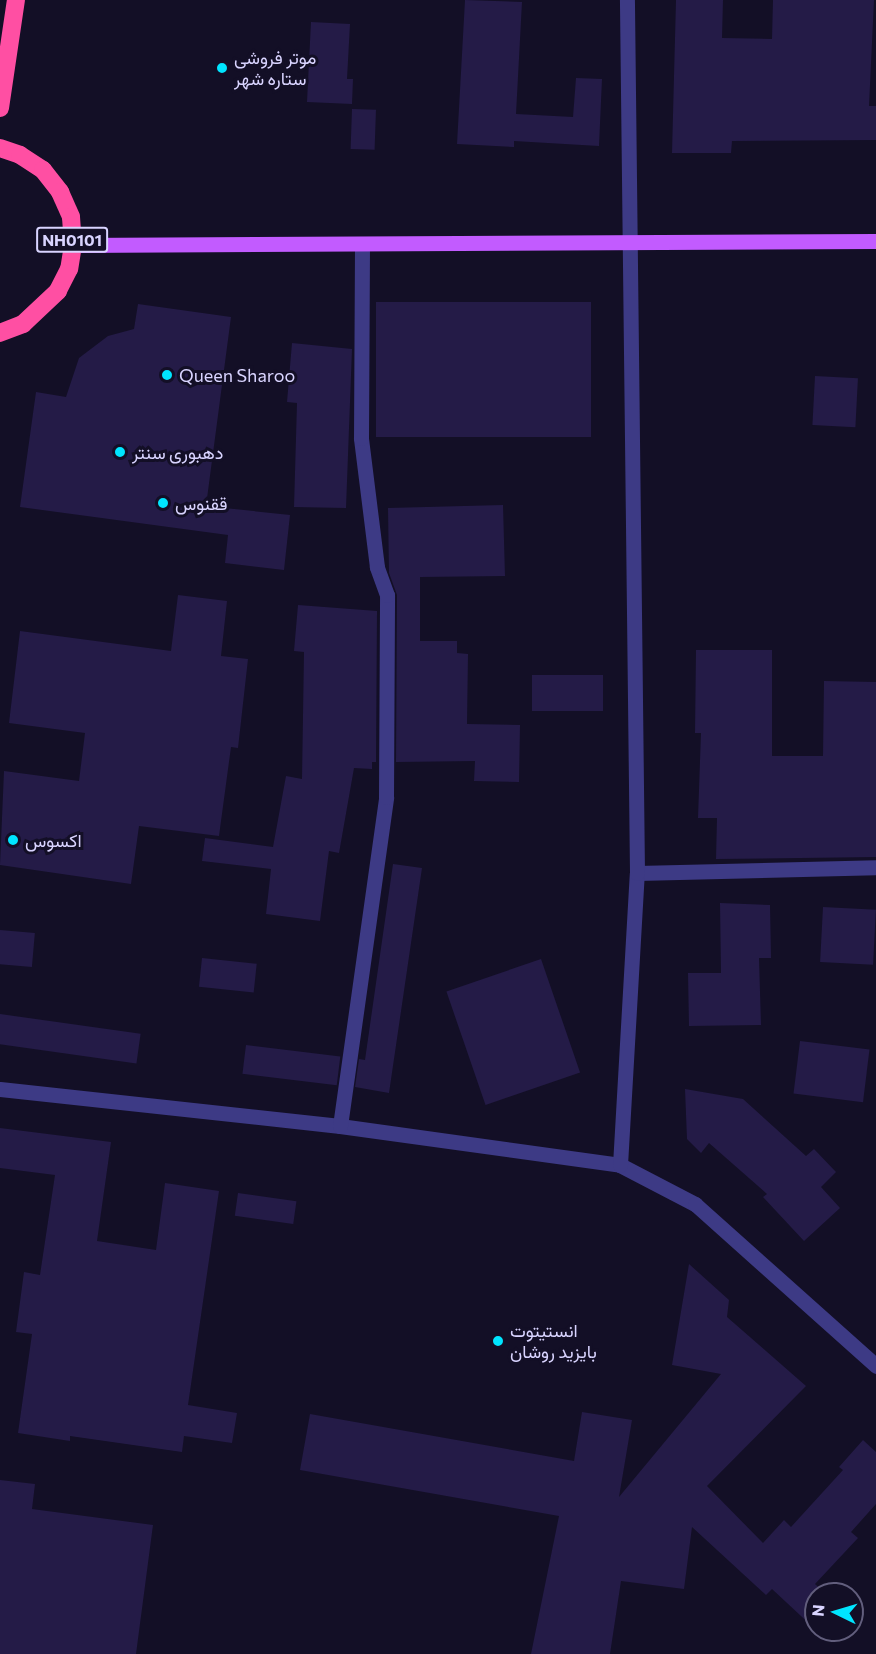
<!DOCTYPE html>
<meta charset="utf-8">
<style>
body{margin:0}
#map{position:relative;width:876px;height:1654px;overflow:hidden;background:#130f26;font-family:Commissioner,Vazirmatn,sans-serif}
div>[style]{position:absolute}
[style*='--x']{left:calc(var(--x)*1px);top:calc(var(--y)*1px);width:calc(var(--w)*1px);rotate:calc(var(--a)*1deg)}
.building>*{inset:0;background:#241b47;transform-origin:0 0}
.minor>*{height:15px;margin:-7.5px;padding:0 7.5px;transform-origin:7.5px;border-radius:7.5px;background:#3d3a85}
.major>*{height:15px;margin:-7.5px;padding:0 7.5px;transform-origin:7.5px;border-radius:7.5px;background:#c25bff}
.highway>*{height:18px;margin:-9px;padding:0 9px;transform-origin:9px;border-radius:9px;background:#ff4fa3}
.dots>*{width:16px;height:16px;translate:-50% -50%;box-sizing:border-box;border:3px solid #130f26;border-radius:50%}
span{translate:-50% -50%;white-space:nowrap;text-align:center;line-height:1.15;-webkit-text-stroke:6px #130f26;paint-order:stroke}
.shield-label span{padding:2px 4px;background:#130f26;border:2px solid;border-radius:4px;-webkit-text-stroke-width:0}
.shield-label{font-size:16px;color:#d9d4ff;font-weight:700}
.poi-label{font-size:18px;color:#d9d4ff}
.left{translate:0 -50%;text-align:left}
.north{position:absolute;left:804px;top:1582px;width:60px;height:60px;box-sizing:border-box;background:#130f26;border:2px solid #625e7d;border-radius:50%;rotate:275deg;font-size:16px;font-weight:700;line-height:24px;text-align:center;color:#d9d4ff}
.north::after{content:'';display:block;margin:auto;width:21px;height:27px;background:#00e5ff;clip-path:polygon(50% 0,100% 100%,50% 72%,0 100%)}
</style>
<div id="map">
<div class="building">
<div style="clip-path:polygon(465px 0,522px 2px,516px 114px,573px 117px,576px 78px,602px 79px,599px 146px,514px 141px,514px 147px,457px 144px)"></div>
<div style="clip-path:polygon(676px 0,723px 0,722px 38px,772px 39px,773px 0,874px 0,869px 106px,876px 106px,876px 140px,732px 141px,731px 153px,672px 153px)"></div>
<div style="clip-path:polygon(311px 22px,350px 24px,347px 79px,353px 79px,352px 104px,307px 102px)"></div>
<div style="left:352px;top:109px;width:24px;height:40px;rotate:2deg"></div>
<div style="left:591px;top:302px;width:135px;height:215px;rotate:90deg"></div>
<div style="clip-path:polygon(138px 304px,231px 317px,206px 506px,290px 515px,284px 570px,225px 563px,228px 535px,20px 507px,36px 392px,66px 397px,79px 358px,108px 336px,134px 329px)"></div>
<div style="clip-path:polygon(292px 343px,352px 349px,346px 508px,294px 507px,297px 403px,287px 402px)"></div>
<div style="left:815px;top:376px;width:43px;height:49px;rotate:3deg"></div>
<div style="clip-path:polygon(503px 505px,505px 576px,420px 577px,420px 641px,457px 641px,457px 653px,468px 654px,467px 724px,520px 725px,519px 782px,474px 781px,475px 761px,396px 762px,397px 595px,389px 573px,388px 508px)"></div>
<div style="clip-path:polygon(178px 595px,227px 601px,221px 656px,248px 659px,238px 748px,231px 747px,219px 836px,139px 826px,131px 884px,0 865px,4px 771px,79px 781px,85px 733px,9px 723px,20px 631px,171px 651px)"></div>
<div style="clip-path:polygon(298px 605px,377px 611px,376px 762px,372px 762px,372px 769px,354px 768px,339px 853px,329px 851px,320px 921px,266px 914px,271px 869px,202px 861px,205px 838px,273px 847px,286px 776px,302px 779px,304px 652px,294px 651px)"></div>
<div style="clip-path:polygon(696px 650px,772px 650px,772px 756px,823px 756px,824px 681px,876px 682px,876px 857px,716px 859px,717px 818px,698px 818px,701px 733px,695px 733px)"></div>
<div style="left:532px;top:675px;width:71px;height:36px"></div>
<div style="clip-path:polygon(393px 864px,422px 868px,389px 1093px,355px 1087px,359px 1059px,365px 1060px)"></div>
<div style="clip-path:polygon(720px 903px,770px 905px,771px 958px,759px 958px,761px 1025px,689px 1026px,688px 973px,721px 973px)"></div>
<div style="left:823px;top:907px;width:53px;height:55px;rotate:3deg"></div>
<div style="left:0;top:930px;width:35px;height:34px;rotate:5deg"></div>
<div style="left:202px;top:958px;width:55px;height:29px;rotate:6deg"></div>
<div style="left:541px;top:959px;width:120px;height:100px;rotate:71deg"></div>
<div style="left:0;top:1014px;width:142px;height:30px;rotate:8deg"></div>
<div style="left:800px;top:1041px;width:70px;height:53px;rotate:7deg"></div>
<div style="left:246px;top:1045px;width:95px;height:29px;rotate:7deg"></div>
<div style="clip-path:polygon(685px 1089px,743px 1099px,806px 1156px,814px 1149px,836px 1172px,821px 1187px,840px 1208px,804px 1241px,763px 1197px,767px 1194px,709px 1143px,701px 1153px,687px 1139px)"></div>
<div style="clip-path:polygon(0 1128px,111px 1142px,97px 1241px,156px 1250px,165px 1183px,219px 1191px,188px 1405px,237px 1413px,232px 1443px,184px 1436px,182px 1452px,70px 1436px,70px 1441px,18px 1433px,32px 1334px,16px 1332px,24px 1272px,40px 1275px,55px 1175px,0 1168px)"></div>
<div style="left:238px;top:1193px;width:59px;height:23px;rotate:8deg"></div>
<div style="clip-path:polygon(689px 1264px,729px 1300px,727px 1317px,806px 1386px,707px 1486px,763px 1543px,784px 1520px,791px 1527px,843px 1470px,839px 1467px,863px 1440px,876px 1452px,876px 1504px,851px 1532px,858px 1538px,815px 1584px,826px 1594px,816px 1594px,816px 1630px,772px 1589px,766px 1595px,692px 1527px,684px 1589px,621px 1581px,610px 1654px,531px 1654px,559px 1516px,300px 1470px,310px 1414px,574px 1461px,582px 1412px,632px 1420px,619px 1497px,721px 1374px,672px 1365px)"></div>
<div style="clip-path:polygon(0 1480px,35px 1484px,32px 1509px,153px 1525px,136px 1654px,0 1654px)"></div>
</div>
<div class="minor">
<div style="--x:637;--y:873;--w:239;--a:-1.4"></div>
<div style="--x:0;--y:1089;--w:342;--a:6.2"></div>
<div style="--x:340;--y:1126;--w:283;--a:7.9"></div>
<div style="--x:620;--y:1165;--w:85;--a:27.5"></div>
<div style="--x:695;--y:1204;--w:243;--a:41.8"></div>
<div style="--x:340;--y:1126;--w:332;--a:-82"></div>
<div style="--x:386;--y:797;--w:202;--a:-89.7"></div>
<div style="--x:387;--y:595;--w:30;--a:-110"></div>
<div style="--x:377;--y:567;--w:130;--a:-97.1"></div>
<div style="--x:361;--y:438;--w:193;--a:-89.7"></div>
<div style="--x:620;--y:1165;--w:292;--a:-86.7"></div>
<div style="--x:637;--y:873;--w:873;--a:-90.66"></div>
</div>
<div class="major">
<div style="--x:73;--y:245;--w:803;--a:-0.29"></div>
</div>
<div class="highway">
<div style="--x:0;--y:108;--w:109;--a:-81.6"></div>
<div style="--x:0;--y:148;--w:21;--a:19"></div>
<div style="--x:20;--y:155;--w:27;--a:33"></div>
<div style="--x:43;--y:170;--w:28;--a:52"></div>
<div style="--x:60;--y:192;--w:27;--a:66"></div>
<div style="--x:71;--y:217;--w:28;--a:86"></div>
<div style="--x:73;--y:245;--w:24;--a:99"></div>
<div style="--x:69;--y:269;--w:25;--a:117"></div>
<div style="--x:58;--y:291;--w:48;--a:136.7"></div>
<div style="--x:23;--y:324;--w:25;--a:159"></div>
</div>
<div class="dots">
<div style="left:222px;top:68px;background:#00e5ff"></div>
<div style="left:167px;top:375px;background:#00e5ff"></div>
<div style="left:120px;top:452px;background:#00e5ff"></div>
<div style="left:163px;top:503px;background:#00e5ff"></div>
<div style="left:13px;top:840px;background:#00e5ff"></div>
<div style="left:498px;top:1341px;background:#00e5ff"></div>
</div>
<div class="shield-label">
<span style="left:72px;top:240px">NH0101</span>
</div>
<div class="poi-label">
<span class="left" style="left:234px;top:68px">موتر فروشی<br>ستاره شهر</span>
<span class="left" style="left:179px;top:375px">Queen Sharoo</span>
<span class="left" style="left:132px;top:452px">دهبوری سنتر</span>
<span class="left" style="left:175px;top:503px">ققنوس</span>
<span class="left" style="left:25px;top:840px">اکسوس</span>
<span class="left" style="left:510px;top:1341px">انستیتوت<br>بایزید روشان</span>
</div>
<div class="north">N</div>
</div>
